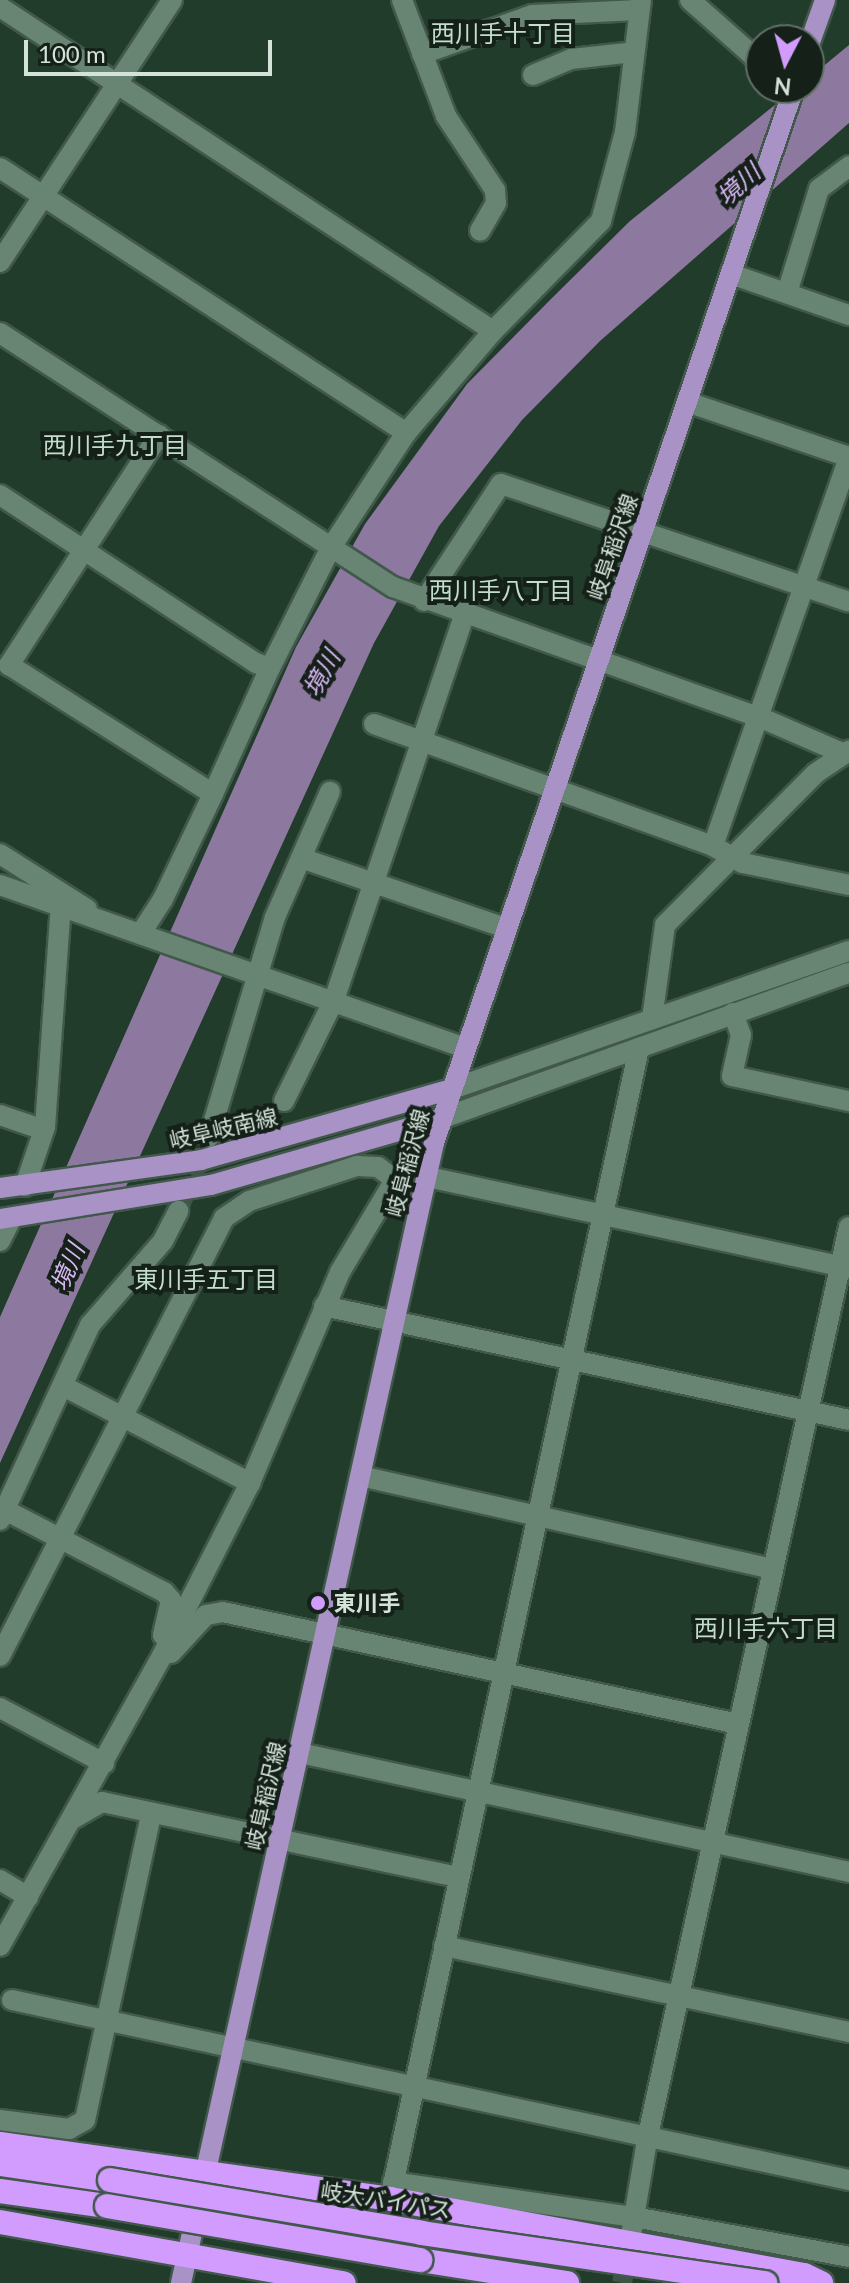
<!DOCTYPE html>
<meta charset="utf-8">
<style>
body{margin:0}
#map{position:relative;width:849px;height:2283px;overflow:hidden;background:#223c2c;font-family:Lato,"Noto Sans JP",sans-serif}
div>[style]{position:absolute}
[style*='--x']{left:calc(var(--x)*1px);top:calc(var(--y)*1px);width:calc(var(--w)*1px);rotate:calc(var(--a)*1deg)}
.water>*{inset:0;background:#8d789f}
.minor-tunnel>*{height:20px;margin-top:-10px;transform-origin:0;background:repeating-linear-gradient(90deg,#3d5546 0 20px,transparent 0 30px)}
.roads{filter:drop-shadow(2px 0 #41584b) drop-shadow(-2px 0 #41584b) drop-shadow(0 2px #41584b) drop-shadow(0 -2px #41584b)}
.minor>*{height:20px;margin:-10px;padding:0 10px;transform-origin:10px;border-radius:10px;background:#688472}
.major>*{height:20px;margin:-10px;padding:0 10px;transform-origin:10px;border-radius:10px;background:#a892c6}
.highway>*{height:24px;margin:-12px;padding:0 12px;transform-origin:12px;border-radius:12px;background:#d29bfe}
.bridges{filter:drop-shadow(2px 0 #41584b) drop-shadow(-2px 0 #41584b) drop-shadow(0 2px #41584b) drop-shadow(0 -2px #41584b)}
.highway-bridge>*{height:24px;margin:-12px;padding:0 12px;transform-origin:12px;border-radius:12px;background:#d29bfe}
.dots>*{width:22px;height:22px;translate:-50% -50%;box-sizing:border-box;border:4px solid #142018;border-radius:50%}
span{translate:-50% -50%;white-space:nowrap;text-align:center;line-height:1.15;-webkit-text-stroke:8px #142018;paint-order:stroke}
.street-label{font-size:22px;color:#d4e3d9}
.poi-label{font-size:22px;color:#d4e3d9;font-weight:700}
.left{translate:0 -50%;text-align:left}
.neighbourhood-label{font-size:24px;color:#c0deca}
.water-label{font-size:24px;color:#d9b7f5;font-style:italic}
.north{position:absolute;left:745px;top:24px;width:80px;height:80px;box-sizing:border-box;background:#142018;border:2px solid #616e65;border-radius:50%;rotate:186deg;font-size:22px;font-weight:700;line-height:32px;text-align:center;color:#d4e3d9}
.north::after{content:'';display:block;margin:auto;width:28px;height:36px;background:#d29cfd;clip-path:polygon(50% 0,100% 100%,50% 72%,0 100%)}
.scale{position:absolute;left:24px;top:40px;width:248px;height:36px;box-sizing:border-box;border:4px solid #d4e3d9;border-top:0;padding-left:10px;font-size:24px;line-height:28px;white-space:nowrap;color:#d4e3d9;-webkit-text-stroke:6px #142018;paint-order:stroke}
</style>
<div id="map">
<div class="water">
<div style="clip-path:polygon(849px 45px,849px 123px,600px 341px,522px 420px,439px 526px,374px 643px,0 1463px,0 1317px,296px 647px,365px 524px,467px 384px,552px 298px,630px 221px,796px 88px,809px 88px,809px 78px)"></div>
</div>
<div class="minor-tunnel">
<div style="--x:181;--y:1203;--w:72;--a:-67"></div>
<div style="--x:622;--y:2283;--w:36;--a:-79"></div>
</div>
<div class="roads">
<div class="minor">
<div style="--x:402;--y:0;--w:124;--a:69.2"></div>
<div style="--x:446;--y:116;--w:89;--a:56.5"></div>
<div style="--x:495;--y:190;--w:13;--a:86"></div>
<div style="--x:496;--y:203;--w:32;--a:120"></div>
<div style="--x:690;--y:0;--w:95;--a:41.6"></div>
<div style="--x:0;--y:7;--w:590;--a:33.31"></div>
<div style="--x:422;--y:54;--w:117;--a:-19.5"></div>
<div style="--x:532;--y:15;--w:107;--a:-2.7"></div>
<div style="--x:533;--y:75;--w:41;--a:-22.8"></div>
<div style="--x:571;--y:59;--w:63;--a:-6.3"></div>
<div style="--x:0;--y:168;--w:485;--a:33.1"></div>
<div style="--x:0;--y:262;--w:313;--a:-56.7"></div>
<div style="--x:731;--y:274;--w:125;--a:19.2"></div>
<div style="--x:787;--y:293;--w:109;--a:-72.9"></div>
<div style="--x:819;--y:189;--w:38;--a:-37"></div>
<div style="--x:0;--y:333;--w:468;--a:32.9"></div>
<div style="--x:393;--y:587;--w:388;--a:19.6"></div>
<div style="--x:759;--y:717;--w:90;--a:23.4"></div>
<div style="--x:687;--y:402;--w:171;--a:18.8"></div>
<div style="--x:159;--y:435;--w:275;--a:123.1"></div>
<div style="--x:9;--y:665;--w:241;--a:32.3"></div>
<div style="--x:213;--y:794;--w:138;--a:-65.7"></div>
<div style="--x:0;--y:495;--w:306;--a:33.3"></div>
<div style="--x:256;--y:663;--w:15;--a:20"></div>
<div style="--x:270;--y:668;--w:133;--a:-63.2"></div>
<div style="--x:330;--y:549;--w:139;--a:-56.8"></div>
<div style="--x:406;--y:433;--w:134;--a:-49.5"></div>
<div style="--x:493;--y:331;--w:154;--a:-45.5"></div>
<div style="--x:601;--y:221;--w:92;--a:-74.9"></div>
<div style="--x:625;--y:132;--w:133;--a:-83.1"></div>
<div style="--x:424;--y:601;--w:140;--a:-56.7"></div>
<div style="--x:501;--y:484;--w:367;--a:18.7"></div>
<div style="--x:374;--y:724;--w:360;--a:19.8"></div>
<div style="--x:713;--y:846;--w:34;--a:30"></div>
<div style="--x:743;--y:863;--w:108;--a:11.7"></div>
<div style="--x:713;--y:846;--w:412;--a:-70.7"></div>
<div style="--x:0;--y:854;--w:103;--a:32.3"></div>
<div style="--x:301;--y:858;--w:216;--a:18.9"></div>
<div style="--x:0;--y:885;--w:493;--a:19.3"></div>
<div style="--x:141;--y:933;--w:40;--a:-57.1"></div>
<div style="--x:163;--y:899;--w:116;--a:-64.5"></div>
<div style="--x:733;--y:1013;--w:23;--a:70"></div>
<div style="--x:741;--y:1035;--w:42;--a:102.4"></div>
<div style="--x:732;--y:1076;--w:120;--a:12.1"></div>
<div style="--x:652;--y:1019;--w:95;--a:-82.1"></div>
<div style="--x:665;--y:925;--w:214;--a:-45.2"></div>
<div style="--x:816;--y:773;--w:40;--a:-34"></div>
<div style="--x:452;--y:1089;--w:420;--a:-19.2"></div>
<div style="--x:284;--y:1101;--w:113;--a:-63.7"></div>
<div style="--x:334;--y:1000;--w:405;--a:-71.3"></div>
<div style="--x:0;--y:1115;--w:34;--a:19"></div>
<div style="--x:443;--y:1118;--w:431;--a:-19.7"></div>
<div style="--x:209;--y:1137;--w:230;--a:-73.3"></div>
<div style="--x:275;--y:917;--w:137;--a:-66.3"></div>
<div style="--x:428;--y:1177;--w:431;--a:12.2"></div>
<div style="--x:25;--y:1186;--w:62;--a:-71.3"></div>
<div style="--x:45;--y:1127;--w:222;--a:-85.9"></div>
<div style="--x:0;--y:1241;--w:25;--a:-63"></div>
<div style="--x:324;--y:1306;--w:537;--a:12.25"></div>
<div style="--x:63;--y:1386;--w:211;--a:27.4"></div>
<div style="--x:360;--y:1476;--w:422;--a:12.7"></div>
<div style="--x:5;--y:1510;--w:179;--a:27.3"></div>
<div style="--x:164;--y:1592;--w:11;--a:49"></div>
<div style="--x:171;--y:1600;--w:36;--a:103"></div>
<div style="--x:0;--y:1520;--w:215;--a:-65.2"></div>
<div style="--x:90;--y:1325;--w:111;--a:-49"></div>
<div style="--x:163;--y:1241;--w:34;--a:-63"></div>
<div style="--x:171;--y:1653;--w:52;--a:-47.4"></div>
<div style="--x:206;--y:1615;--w:17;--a:-10"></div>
<div style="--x:223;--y:1612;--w:527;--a:12.27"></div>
<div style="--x:0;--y:1656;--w:492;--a:-62.9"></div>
<div style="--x:224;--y:1218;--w:30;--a:-34"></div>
<div style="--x:249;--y:1201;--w:114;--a:-18"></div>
<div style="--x:357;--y:1166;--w:21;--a:3"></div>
<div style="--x:378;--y:1167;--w:21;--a:37"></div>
<div style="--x:395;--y:1180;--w:107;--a:120.9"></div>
<div style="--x:340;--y:1272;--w:229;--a:113.1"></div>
<div style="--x:250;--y:1483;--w:194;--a:117"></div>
<div style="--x:162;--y:1656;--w:332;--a:119.2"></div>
<div style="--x:0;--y:1708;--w:118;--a:27.9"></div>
<div style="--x:300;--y:1753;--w:562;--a:12.23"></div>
<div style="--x:74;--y:1818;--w:32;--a:-30"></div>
<div style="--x:102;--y:1802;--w:363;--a:11.9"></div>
<div style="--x:0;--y:1880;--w:33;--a:31"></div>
<div style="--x:444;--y:1946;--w:414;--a:12"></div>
<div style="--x:12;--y:2000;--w:856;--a:12.14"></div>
<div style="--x:0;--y:2120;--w:70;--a:7.4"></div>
<div style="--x:69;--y:2129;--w:18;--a:-29"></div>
<div style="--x:85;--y:2120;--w:312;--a:-77.8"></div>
<div style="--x:393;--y:2182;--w:244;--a:8.3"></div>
<div style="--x:634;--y:2217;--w:219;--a:10.5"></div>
<div style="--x:390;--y:2199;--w:1178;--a:-77.79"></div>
<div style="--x:631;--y:2235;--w:101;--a:-80.4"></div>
<div style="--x:648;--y:2135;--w:930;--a:-77.52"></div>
</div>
<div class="major">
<div style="--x:809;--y:45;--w:48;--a:-70.4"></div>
<div style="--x:0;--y:1188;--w:203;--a:-7.9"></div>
<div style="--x:201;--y:1160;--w:261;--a:-15.8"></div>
<div style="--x:0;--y:1219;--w:214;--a:-9.2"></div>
<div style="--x:211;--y:1185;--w:241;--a:-16.1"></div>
<div style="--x:181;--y:2283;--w:1168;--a:-77.49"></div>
<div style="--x:434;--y:1143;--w:1115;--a:-71.16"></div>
</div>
<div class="highway">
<div style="--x:0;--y:2144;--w:394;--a:8"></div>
<div style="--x:390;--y:2199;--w:421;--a:10.4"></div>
<div style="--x:804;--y:2275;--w:19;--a:25"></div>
<div style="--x:0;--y:2164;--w:111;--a:8.3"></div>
<div style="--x:0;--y:2191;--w:108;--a:8"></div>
<div style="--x:0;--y:2222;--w:349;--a:10.1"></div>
<div style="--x:420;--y:2260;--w:149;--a:8.9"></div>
</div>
</div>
<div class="bridges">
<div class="highway-bridge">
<div style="--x:110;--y:2180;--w:316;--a:9.6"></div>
<div style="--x:422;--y:2233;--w:347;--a:8.3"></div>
<div style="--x:107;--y:2206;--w:318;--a:9.8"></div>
</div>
</div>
<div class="dots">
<div style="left:318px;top:1603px;background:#d29cfd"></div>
</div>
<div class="street-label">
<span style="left:612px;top:547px;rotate:-71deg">岐阜稲沢線</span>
<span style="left:223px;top:1128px;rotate:-13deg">岐阜岐南線</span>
<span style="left:407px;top:1163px;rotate:-75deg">岐阜稲沢線</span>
<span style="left:265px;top:1796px;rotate:-77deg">岐阜稲沢線</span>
<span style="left:386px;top:2200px;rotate:9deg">岐大バイパス</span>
</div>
<div class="poi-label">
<span class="left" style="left:334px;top:1603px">東川手</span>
</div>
<div class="neighbourhood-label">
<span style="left:503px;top:33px">西川手十丁目</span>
<span style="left:115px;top:445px">西川手九丁目</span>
<span style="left:501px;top:590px">西川手八丁目</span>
<span style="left:206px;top:1279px">東川手五丁目</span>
<span style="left:766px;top:1628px">西川手六丁目</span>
</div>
<div class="water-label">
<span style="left:738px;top:184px;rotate:-42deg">境川</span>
<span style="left:321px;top:673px;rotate:-61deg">境川</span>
<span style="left:67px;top:1267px;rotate:-67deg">境川</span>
</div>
<div class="north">N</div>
<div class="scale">100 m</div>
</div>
